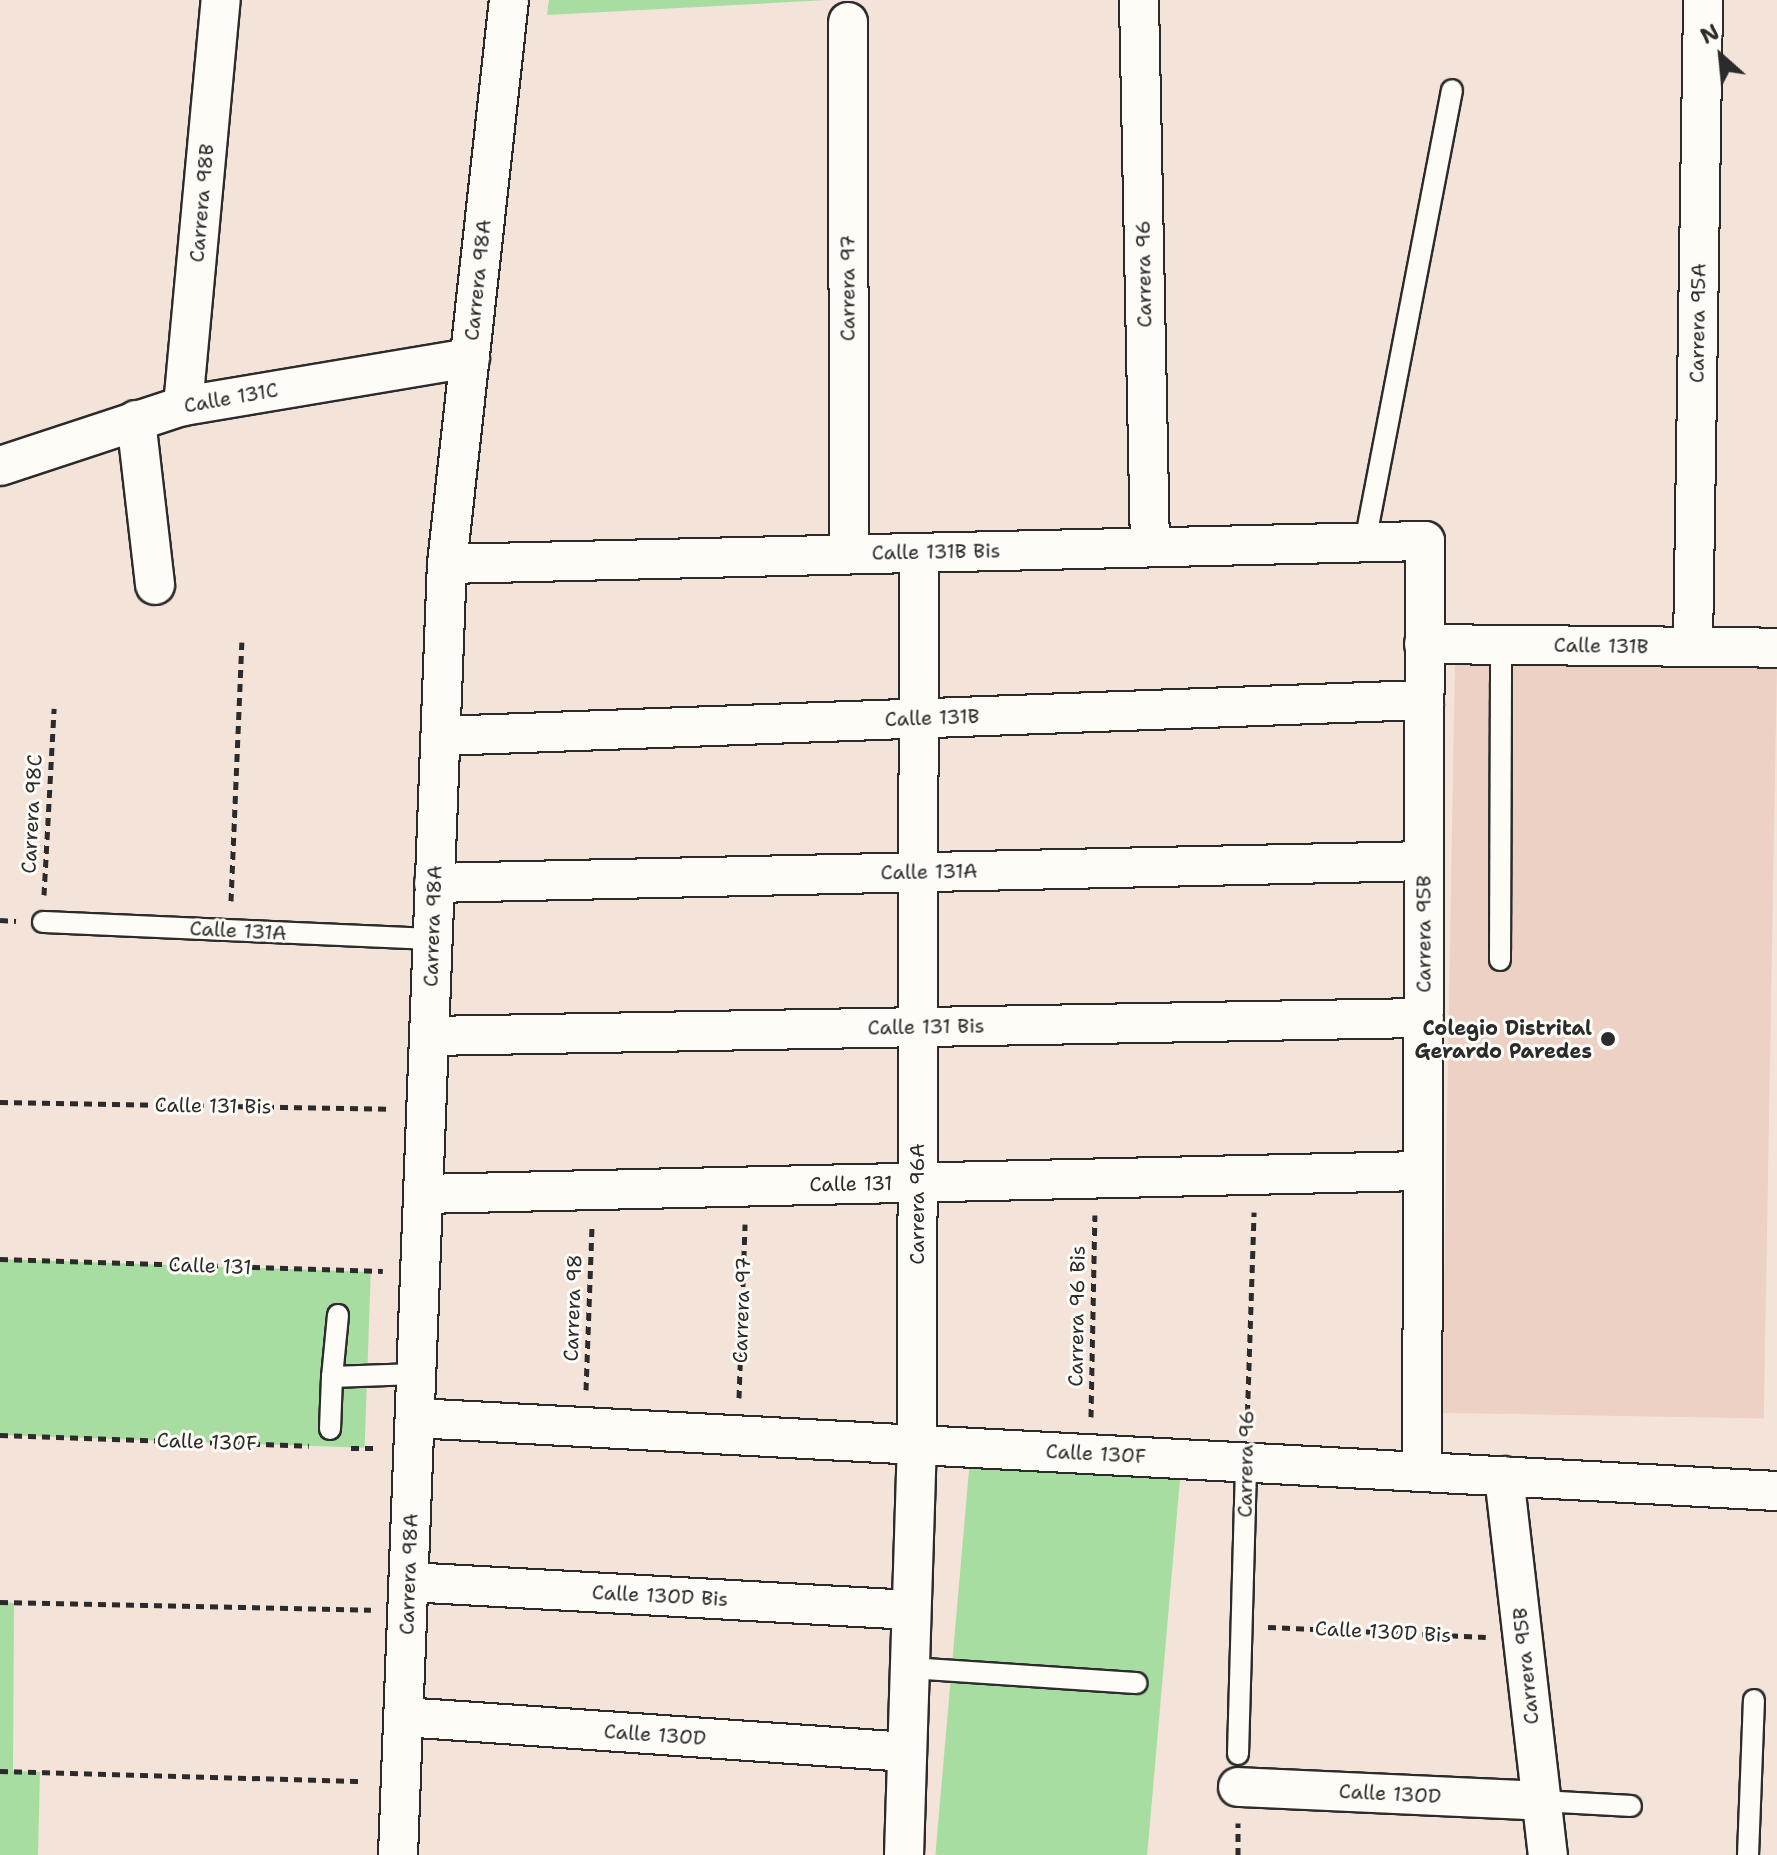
<!DOCTYPE html>
<style>
body{margin:0}
#map{position:relative;width:1777px;height:1855px;overflow:hidden;background:#f4e3d9;font-family:"Shantell Sans",sans-serif}
div>[style]{position:absolute}
[style*='--x']{left:calc(var(--x)*1px);top:calc(var(--y)*1px);width:calc(var(--w)*1px);rotate:calc(var(--a)*1deg)}
.built>*{inset:0;background:#edd1c4;transform-origin:0 0}
.green>*{inset:0;background:#a7dda1;transform-origin:0 0}
.path>*{height:5px;margin-top:-2.5px;transform-origin:0;background:repeating-linear-gradient(90deg,#2b2b2b 0 8px,transparent 0 14px)}
.roads{filter:drop-shadow(2px 0 #2b2b2b) drop-shadow(-2px 0 #2b2b2b) drop-shadow(0 2px #2b2b2b) drop-shadow(0 -2px #2b2b2b)}
.lane>*{height:20px;margin:-10px;padding:0 10px;transform-origin:10px;border-radius:10px;background:#fdfcf7}
.street>*{height:38px;margin:-19px;padding:0 19px;transform-origin:19px;border-radius:19px;background:#fdfcf7}
.dots>*{width:22px;height:22px;translate:-50% -50%;box-sizing:border-box;border:4px solid #fdfcf7;border-radius:50%}
span{translate:-50% -50%;white-space:nowrap;text-align:center;line-height:1.15;-webkit-text-stroke:6px #fdfcf7;paint-order:stroke}
.street-label{font-size:20px;color:#2b2b2b}
.poi-label{font-size:20px;color:#2b2b2b;font-weight:700}
.right{translate:-100% -50%;text-align:right}
.north{position:absolute;left:1681px;top:16px;width:80px;height:80px;-webkit-text-stroke:6px #fdfcf7;paint-order:stroke;rotate:333deg;font-size:22px;font-weight:700;line-height:32px;text-align:center;color:#2b2b2b}
.north::after{content:'';display:block;margin:auto;width:28px;height:36px;background:#2b2b2b;clip-path:polygon(50% 0,100% 100%,50% 72%,0 100%)}
</style>
<div id="map">
<div class="built">
<div style="left:1455px;top:658px;width:322px;height:755px;rotate:1deg"></div>
</div>
<div class="green">
<div style="clip-path:polygon(549px 0,827px 0,547px 15px)"></div>
<div style="left:0;top:1259px;width:371px;height:176px;rotate:2deg"></div>
<div style="left:970px;top:1459px;width:211px;height:397px;rotate:5deg"></div>
<div style="clip-path:polygon(0 1602px,14px 1603px,13px 1771px,40px 1772px,38px 1855px,0 1855px)"></div>
</div>
<div class="path">
<div style="--x:44;--y:895;--w:187;--a:-86.9"></div>
<div style="--x:231;--y:901;--w:259;--a:-87.6"></div>
<div style="--x:0;--y:920;--w:16;--a:4"></div>
<div style="--x:0;--y:1102;--w:390;--a:1"></div>
<div style="--x:0;--y:1259;--w:383;--a:1.8"></div>
<div style="--x:586;--y:1390;--w:162;--a:-87.9"></div>
<div style="--x:739;--y:1398;--w:174;--a:-88"></div>
<div style="--x:1091;--y:1417;--w:202;--a:-88.9"></div>
<div style="--x:1247;--y:1426;--w:214;--a:-88.1"></div>
<div style="--x:0;--y:1435;--w:309;--a:2"></div>
<div style="--x:351;--y:1448;--w:26;--a:0"></div>
<div style="--x:0;--y:1602;--w:371;--a:1.2"></div>
<div style="--x:1268;--y:1627;--w:218;--a:2.6"></div>
<div style="--x:0;--y:1771;--w:364;--a:1.6"></div>
<div style="--x:1238;--y:1855;--w:32;--a:-90"></div>
</div>
<div class="roads">
<div class="lane">
<div style="--x:1365;--y:542;--w:460;--a:-79.1"></div>
<div style="--x:43;--y:922;--w:390;--a:2.5"></div>
<div style="--x:1500;--y:960;--w:315;--a:-89.8"></div>
<div style="--x:338;--y:1315;--w:62;--a:95.5"></div>
<div style="--x:332;--y:1377;--w:84;--a:-2"></div>
<div style="--x:330;--y:1429;--w:52;--a:-87.8"></div>
<div style="--x:909;--y:1668;--w:228;--a:3.8"></div>
<div style="--x:1238;--y:1754;--w:292;--a:-88.4"></div>
<div style="--x:1541;--y:1801;--w:90;--a:3.2"></div>
<div style="--x:1748;--y:1855;--w:155;--a:-87.8"></div>
</div>
<div class="street">
<div style="--x:1139;--y:0;--w:547;--a:88.85"></div>
<div style="--x:848;--y:22;--w:532;--a:89.89"></div>
<div style="--x:183;--y:406;--w:408;--a:-84.7"></div>
<div style="--x:136;--y:420;--w:166;--a:83.4"></div>
<div style="--x:0;--y:466;--w:193;--a:-18.2"></div>
<div style="--x:183;--y:406;--w:291;--a:-9.5"></div>
<div style="--x:447;--y:564;--w:978;--a:-1.35"></div>
<div style="--x:1425;--y:541;--w:931;--a:90.18"></div>
<div style="--x:1424;--y:644;--w:353;--a:0.6"></div>
<div style="--x:1693;--y:647;--w:647;--a:-89.11"></div>
<div style="--x:441;--y:736;--w:984;--a:-2.1"></div>
<div style="--x:434;--y:883;--w:990;--a:-1.27"></div>
<div style="--x:429;--y:1036;--w:995;--a:-1.04"></div>
<div style="--x:423;--y:1194;--w:1000;--a:-1.32"></div>
<div style="--x:415;--y:1418;--w:1364;--a:3.07"></div>
<div style="--x:1504;--y:1476;--w:382;--a:83.4"></div>
<div style="--x:409;--y:1582;--w:503;--a:3.19"></div>
<div style="--x:403;--y:1717;--w:505;--a:3.97"></div>
<div style="--x:1238;--y:1787;--w:303;--a:2.6"></div>
<div style="--x:398;--y:1855;--w:1292;--a:-87.83"></div>
<div style="--x:447;--y:564;--w:567;--a:-83.73"></div>
<div style="--x:904;--y:1855;--w:410;--a:-88.2"></div>
<div style="--x:917;--y:1445;--w:892;--a:-89.87"></div>
</div>
</div>
<div class="dots">
<div style="left:1608px;top:1039px;background:#2b2b2b"></div>
</div>
<div class="street-label">
<span style="left:202px;top:203px;rotate:-85deg">Carrera 98B</span>
<span style="left:1144px;top:274px;rotate:-91deg">Carrera 96</span>
<span style="left:478px;top:280px;rotate:-84deg">Carrera 98A</span>
<span style="left:848px;top:288px;rotate:-90deg">Carrera 97</span>
<span style="left:1698px;top:323px;rotate:-89deg">Carrera 95A</span>
<span style="left:231px;top:398px;rotate:-10deg">Calle 131C</span>
<span style="left:936px;top:552px;rotate:-1deg">Calle 131B Bis</span>
<span style="left:1601px;top:646px;rotate:1deg">Calle 131B</span>
<span style="left:932px;top:718px;rotate:-2deg">Calle 131B</span>
<span style="left:32px;top:814px;rotate:-87deg">Carrera 98C</span>
<span style="left:929px;top:872px;rotate:-1deg">Calle 131A</span>
<span style="left:433px;top:926px;rotate:-88deg">Carrera 98A</span>
<span style="left:238px;top:931px;rotate:3deg">Calle 131A</span>
<span style="left:1424px;top:934px;rotate:-90deg">Carrera 95B</span>
<span style="left:926px;top:1027px;rotate:-1deg">Calle 131 Bis</span>
<span style="left:213px;top:1106px;rotate:1deg">Calle 131 Bis</span>
<span style="left:851px;top:1184px;rotate:-1deg">Calle 131</span>
<span style="left:917px;top:1204px;rotate:-90deg">Carrera 96A</span>
<span style="left:210px;top:1266px;rotate:2deg">Calle 131</span>
<span style="left:573px;top:1308px;rotate:-88deg">Carrera 98</span>
<span style="left:742px;top:1310px;rotate:-88deg">Carrera 97</span>
<span style="left:1077px;top:1316px;rotate:-89deg">Carrera 96 Bis</span>
<span style="left:207px;top:1442px;rotate:2deg">Calle 130F</span>
<span style="left:1096px;top:1454px;rotate:3deg">Calle 130F</span>
<span style="left:1246px;top:1464px;rotate:-89deg">Carrera 96</span>
<span style="left:409px;top:1574px;rotate:-88deg">Carrera 98A</span>
<span style="left:660px;top:1596px;rotate:3deg">Calle 130D Bis</span>
<span style="left:1383px;top:1632px;rotate:3deg">Calle 130D Bis</span>
<span style="left:1526px;top:1666px;rotate:-96deg">Carrera 95B</span>
<span style="left:655px;top:1735px;rotate:4deg">Calle 130D</span>
<span style="left:1390px;top:1794px;rotate:3deg">Calle 130D</span>
</div>
<div class="poi-label">
<span class="right" style="left:1592px;top:1040px">Colegio Distrital<br>Gerardo Paredes</span>
</div>
<div class="north">N</div>
</div>
